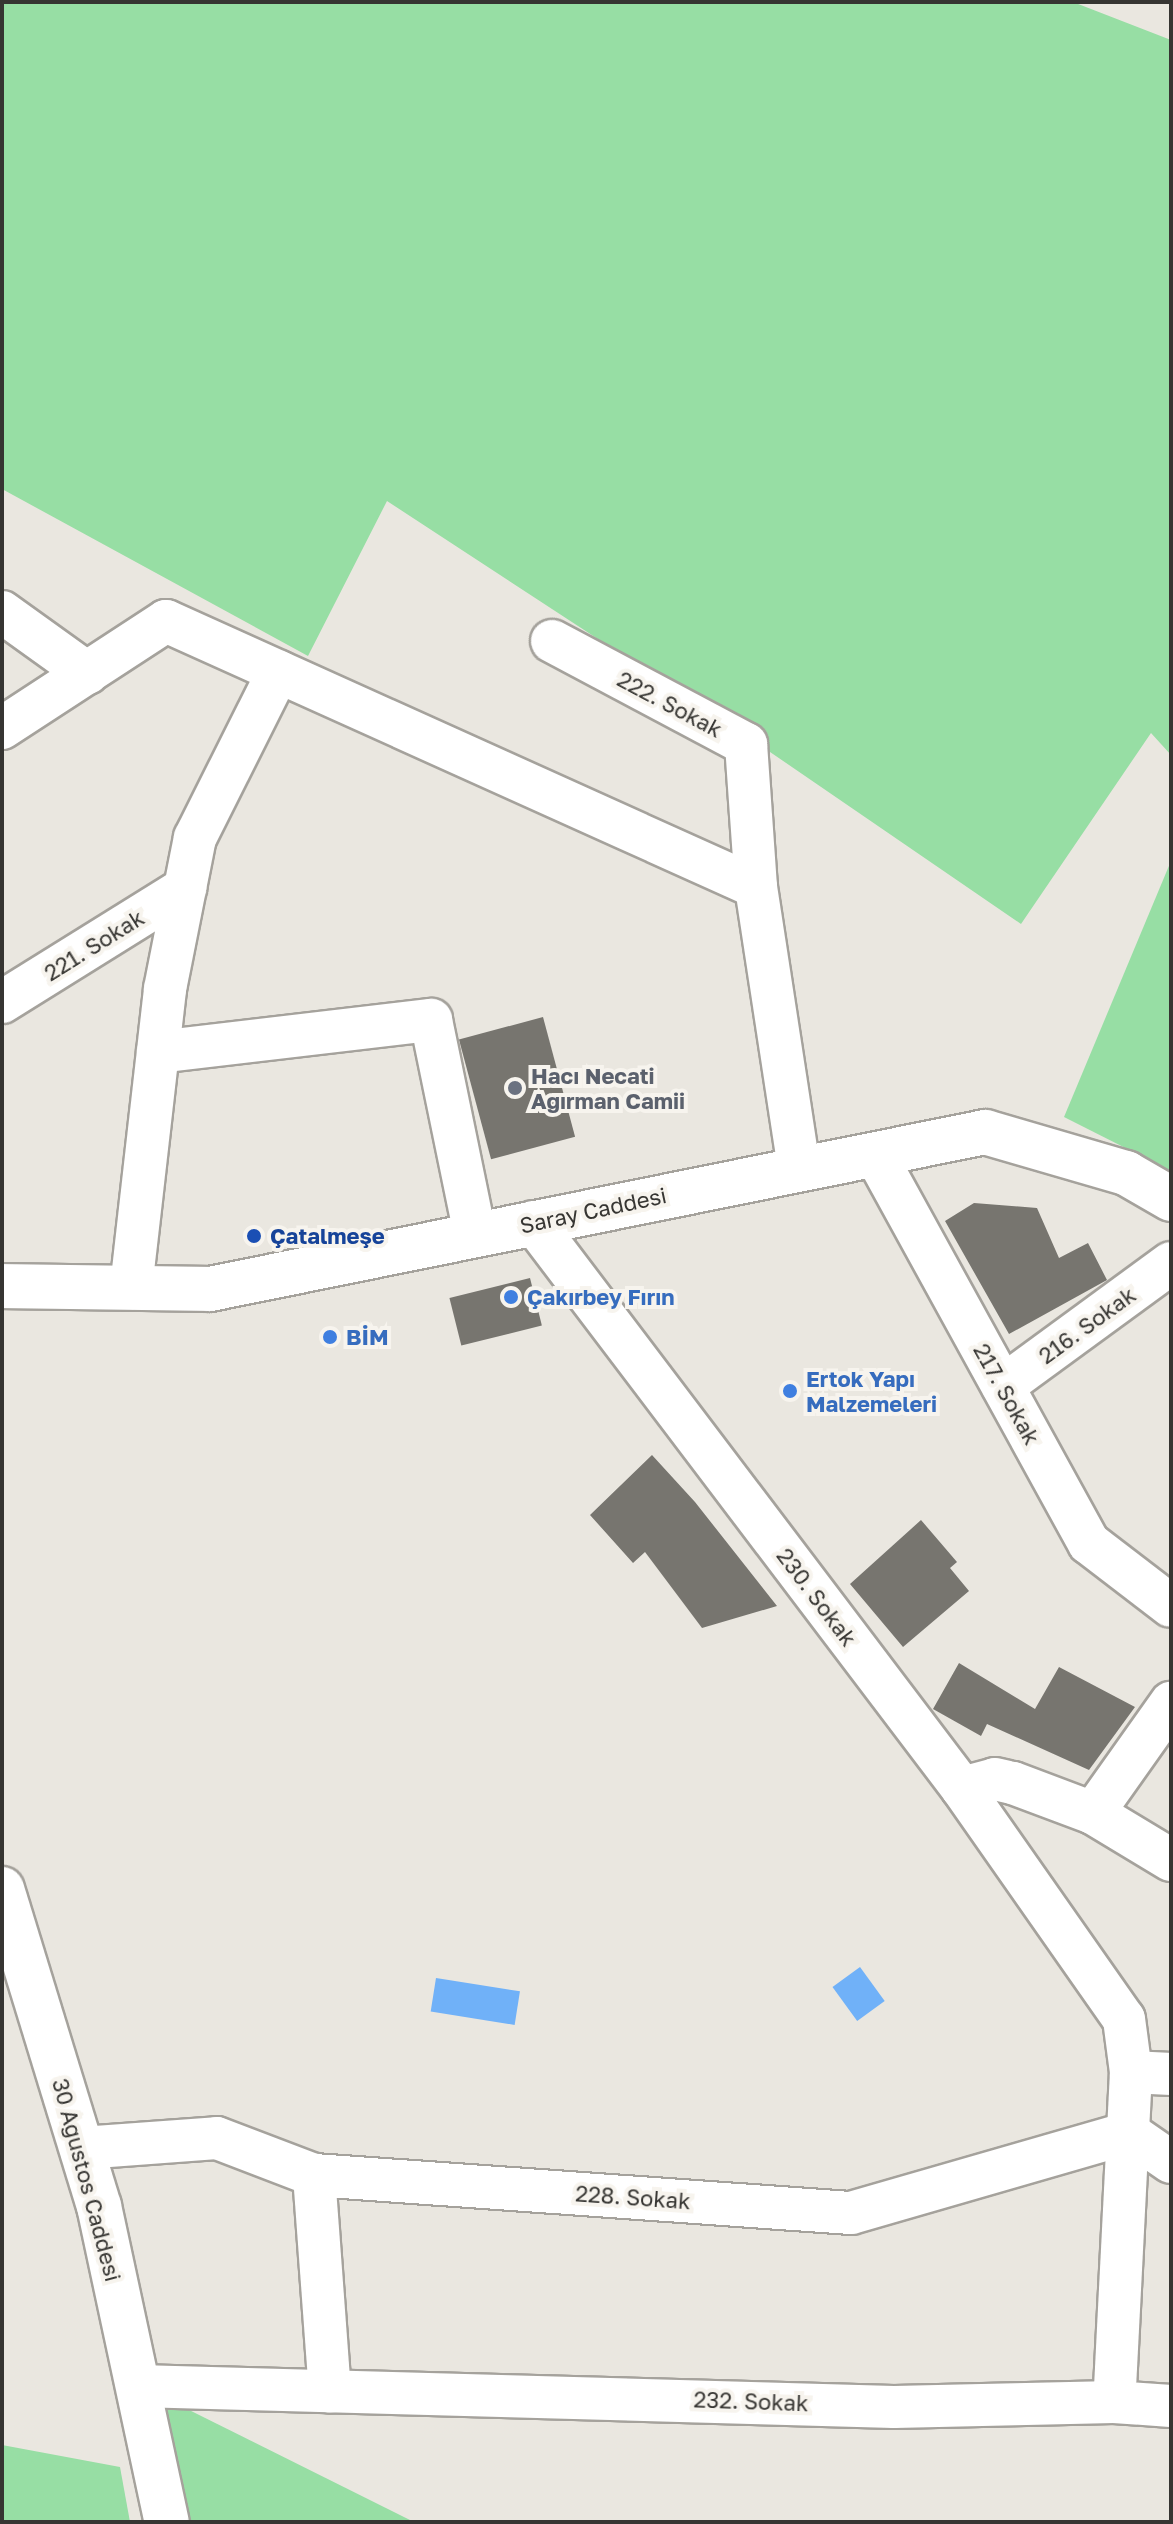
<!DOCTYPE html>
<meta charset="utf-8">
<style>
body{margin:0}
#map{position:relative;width:1173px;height:2524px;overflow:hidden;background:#eae7e0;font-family:"Golos Text",sans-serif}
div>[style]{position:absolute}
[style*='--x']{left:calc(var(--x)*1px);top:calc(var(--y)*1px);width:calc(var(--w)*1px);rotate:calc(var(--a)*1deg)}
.green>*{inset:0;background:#97dea4}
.water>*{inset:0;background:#70b1f8;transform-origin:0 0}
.building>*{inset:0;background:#77756f;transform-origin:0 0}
.roads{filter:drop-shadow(2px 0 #a5a29c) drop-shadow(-2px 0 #a5a29c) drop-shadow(0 2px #a5a29c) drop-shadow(0 -2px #a5a29c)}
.minor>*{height:42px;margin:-21px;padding:0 21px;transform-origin:21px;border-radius:21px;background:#fff}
.major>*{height:44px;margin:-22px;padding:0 22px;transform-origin:22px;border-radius:22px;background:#fff}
.dots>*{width:22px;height:22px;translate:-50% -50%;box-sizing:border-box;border:4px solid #f7f4ee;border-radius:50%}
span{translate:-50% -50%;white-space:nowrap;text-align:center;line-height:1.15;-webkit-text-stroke:8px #f7f4ee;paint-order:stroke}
.street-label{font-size:22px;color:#363532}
.worship-label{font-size:22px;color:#5b616d;font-weight:700}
.left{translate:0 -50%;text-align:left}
.transit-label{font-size:22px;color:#164399;font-weight:700}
.shop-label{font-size:22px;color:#366cbe;font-weight:700}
.frame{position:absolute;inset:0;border:4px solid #363532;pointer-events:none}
</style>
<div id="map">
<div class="green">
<div style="clip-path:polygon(2px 2px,1073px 2px,1171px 40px,1171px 755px,1151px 733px,1021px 924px,754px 741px,387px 501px,308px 656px,2px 489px)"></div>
<div style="clip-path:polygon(1171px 861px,1171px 1171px,1064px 1117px)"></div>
<div style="clip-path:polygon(163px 2397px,414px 2522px,187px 2522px)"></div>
<div style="clip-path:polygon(2px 2445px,120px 2467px,130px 2522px,2px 2522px)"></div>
</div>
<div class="water">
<div style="left:860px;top:1967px;width:42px;height:34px;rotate:54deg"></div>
<div style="left:436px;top:1978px;width:85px;height:34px;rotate:9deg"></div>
</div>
<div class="building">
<div style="left:543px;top:1017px;width:124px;height:87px;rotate:75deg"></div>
<div style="clip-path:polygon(974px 1203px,1037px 1208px,1059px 1258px,1088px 1243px,1107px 1280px,1009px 1334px,945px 1221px)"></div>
<div style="left:530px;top:1278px;width:49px;height:83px;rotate:76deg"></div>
<div style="clip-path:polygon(652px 1455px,695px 1502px,777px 1606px,702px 1628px,645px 1552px,633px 1563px,590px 1515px)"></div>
<div style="clip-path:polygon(921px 1520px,957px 1562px,950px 1568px,969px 1591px,903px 1647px,850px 1584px)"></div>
<div style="clip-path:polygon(959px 1663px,1035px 1709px,1059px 1667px,1135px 1707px,1089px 1770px,987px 1724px,981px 1736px,933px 1709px)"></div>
</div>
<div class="roads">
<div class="minor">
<div style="--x:2;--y:612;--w:105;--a:35.7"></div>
<div style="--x:552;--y:641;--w:220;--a:28"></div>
<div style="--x:746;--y:744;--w:143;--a:86"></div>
<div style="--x:2;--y:728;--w:196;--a:-33.1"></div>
<div style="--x:166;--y:621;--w:647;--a:24.27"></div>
<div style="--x:756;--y:887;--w:285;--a:81.3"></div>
<div style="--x:2;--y:1002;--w:216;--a:-31.9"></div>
<div style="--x:158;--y:1052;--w:275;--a:-6.7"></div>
<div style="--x:431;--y:1020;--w:218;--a:78.4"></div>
<div style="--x:875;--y:1154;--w:444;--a:61.2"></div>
<div style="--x:1089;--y:1543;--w:103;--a:37.5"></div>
<div style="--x:533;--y:1222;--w:710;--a:52.84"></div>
<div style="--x:962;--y:1788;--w:34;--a:-15"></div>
<div style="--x:995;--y:1779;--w:18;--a:13"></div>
<div style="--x:1013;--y:1783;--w:85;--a:20.6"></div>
<div style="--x:1093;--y:1813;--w:91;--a:31.1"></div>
<div style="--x:131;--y:1288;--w:301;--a:-83.5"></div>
<div style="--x:165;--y:989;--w:154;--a:-78.8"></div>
<div style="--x:195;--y:838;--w:186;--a:-63.4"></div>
<div style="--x:1003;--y:1386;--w:208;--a:-36.2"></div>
<div style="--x:962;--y:1788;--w:282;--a:55"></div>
<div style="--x:1124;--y:2019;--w:53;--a:82.5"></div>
<div style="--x:1131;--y:2072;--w:330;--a:92.9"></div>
<div style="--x:1093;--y:1813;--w:135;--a:-54.7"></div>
<div style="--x:1131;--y:2072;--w:40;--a:2.9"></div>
<div style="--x:82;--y:2148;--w:135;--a:-4.2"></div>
<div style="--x:217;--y:2138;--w:104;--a:20.9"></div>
<div style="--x:314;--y:2175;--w:538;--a:4.05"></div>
<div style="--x:851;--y:2213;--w:289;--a:-16.1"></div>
<div style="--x:1129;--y:2133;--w:51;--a:34.6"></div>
<div style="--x:314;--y:2175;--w:217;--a:85.8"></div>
<div style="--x:138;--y:2386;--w:756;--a:1.59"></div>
<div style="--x:894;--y:2407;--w:220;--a:-1.3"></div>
<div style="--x:1114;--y:2402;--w:57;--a:4"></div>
</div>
<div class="major">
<div style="--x:2;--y:1286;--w:208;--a:0.8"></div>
<div style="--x:210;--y:1289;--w:791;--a:-11.45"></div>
<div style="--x:985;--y:1132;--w:147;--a:16.2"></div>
<div style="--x:1126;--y:1173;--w:52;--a:30"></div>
<div style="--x:2;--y:1889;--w:332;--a:73"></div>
<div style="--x:99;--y:2206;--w:323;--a:77.9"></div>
</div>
</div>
<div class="dots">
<div style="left:515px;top:1088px;background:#6b7280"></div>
<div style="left:254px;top:1236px;background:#1a4fb4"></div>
<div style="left:511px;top:1297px;background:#3f7fe0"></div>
<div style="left:330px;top:1337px;background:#3f7fe0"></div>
<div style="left:790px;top:1391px;background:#3f7fe0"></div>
</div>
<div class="street-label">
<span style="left:670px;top:704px;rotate:28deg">222. Sokak</span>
<span style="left:94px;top:945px;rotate:-32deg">221. Sokak</span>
<span style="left:593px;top:1210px;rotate:-12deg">Saray Caddesi</span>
<span style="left:1087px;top:1325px;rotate:-36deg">216. Sokak</span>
<span style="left:1007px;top:1394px;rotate:61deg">217. Sokak</span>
<span style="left:817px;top:1597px;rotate:53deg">230. Sokak</span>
<span style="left:87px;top:2180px;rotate:75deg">30 Ağustos Caddesi</span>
<span style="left:633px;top:2197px;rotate:4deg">228. Sokak</span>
<span style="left:751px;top:2401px;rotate:2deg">232. Sokak</span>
</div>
<div class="worship-label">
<span class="left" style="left:531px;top:1088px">Hacı Necati<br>Ağırman Camii</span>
</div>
<div class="transit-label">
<span class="left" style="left:270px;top:1236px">Çatalmeşe</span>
</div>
<div class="shop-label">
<span class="left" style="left:527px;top:1297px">Çakırbey Fırın</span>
<span class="left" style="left:346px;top:1337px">BİM</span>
<span class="left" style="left:806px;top:1391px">Ertok Yapı<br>Malzemeleri</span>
</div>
<div class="frame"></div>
</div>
